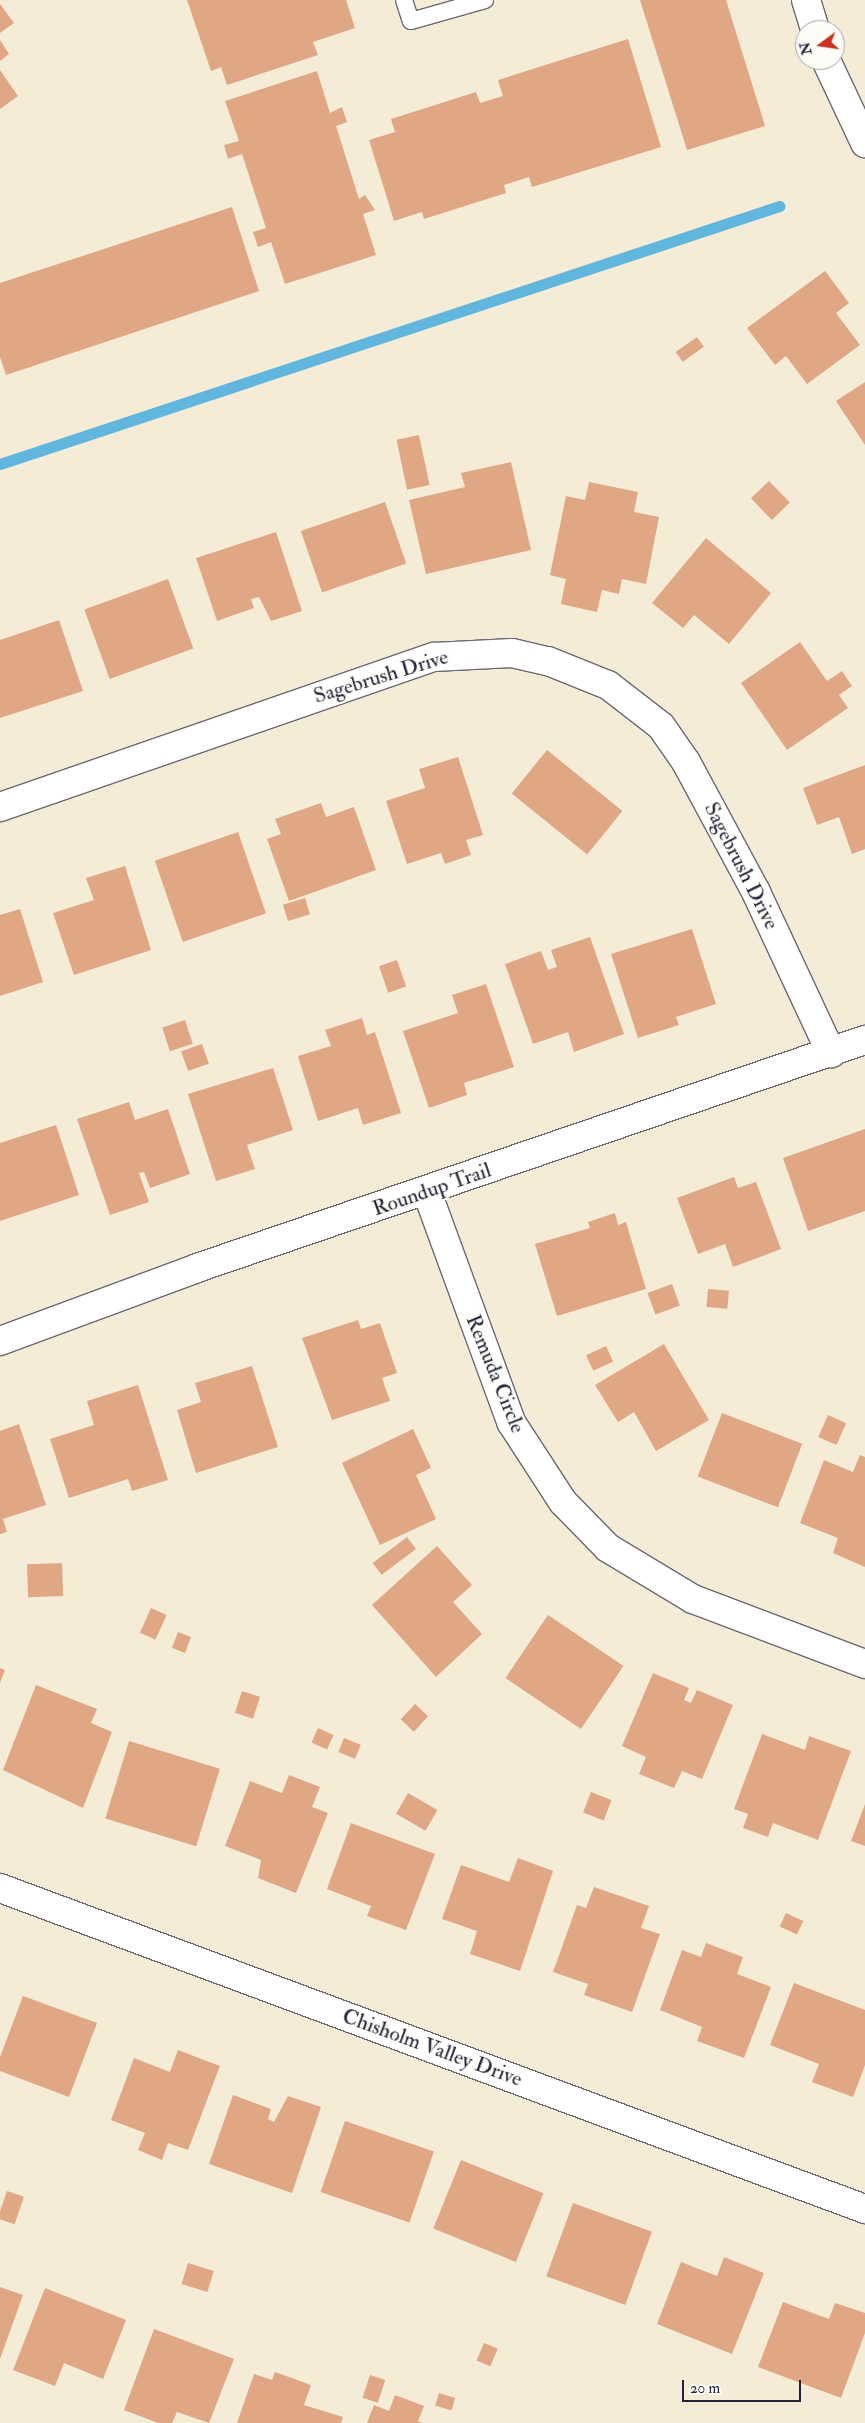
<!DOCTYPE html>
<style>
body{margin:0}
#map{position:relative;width:865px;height:2423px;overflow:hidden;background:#f5ecd8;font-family:"IM FELL Double Pica",serif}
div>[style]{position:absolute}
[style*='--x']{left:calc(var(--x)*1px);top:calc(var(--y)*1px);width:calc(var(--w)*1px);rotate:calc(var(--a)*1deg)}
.stream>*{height:11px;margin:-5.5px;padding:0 5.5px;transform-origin:5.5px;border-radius:5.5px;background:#60b6dd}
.building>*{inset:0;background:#e0a785;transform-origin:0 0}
.roads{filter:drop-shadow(1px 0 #6c6972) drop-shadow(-1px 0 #6c6972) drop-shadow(0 1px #6c6972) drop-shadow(0 -1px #6c6972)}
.lane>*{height:16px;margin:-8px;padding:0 8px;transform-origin:8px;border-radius:8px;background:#fff}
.street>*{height:28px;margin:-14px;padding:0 14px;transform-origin:14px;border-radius:14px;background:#fff}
.secondary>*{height:28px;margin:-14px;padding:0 14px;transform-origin:14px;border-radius:14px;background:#fff}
span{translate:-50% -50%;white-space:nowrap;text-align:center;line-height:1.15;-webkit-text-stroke:4px #fdfcf7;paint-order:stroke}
.street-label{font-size:21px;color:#22223b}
.north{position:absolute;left:795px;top:20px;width:50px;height:50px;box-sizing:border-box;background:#fdfcf7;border:1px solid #a5a5ac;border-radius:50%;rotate:256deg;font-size:14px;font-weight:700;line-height:20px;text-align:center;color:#22223b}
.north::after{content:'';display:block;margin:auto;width:18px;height:22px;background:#c8321e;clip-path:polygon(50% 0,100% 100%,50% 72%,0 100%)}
.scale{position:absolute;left:682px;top:2380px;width:119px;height:22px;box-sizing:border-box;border:2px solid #22223b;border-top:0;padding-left:6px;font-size:15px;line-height:18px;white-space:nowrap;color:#22223b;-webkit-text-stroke:4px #fdfcf7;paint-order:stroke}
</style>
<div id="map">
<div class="stream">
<div style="--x:0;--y:464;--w:821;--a:-18.32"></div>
</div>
<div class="building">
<div style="clip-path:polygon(187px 0,346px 0,355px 28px,313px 42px,318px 55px,227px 85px,221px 67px,211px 71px)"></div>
<div style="clip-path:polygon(640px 0,726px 0,765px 126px,687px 150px)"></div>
<div style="clip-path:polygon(0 4px,14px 23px,0 33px)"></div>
<div style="clip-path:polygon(628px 39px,661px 147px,532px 187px,529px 177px,504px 185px,506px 193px,424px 219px,422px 212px,394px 221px,369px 140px,395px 132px,391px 119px,476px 92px,480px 103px,503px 96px,498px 80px)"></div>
<div style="clip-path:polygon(0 40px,9px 54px,0 61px)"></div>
<div style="clip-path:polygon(0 70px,18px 96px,0 109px)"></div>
<div style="clip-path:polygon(317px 71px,330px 113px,342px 107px,347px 122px,336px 126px,359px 199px,365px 195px,375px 210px,363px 214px,376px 255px,285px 284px,271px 242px,258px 247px,253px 232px,266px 228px,242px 154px,228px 159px,224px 145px,239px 141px,225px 101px)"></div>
<div style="clip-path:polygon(232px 207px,259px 291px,6px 375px,0 357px,0 283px)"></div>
<div style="clip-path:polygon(825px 271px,849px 303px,836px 313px,860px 345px,807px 384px,786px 356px,775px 365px,747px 328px)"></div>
<div style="left:697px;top:337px;width:12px;height:26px;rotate:55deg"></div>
<div style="clip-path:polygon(865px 382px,865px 445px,836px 401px)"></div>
<div style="left:419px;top:435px;width:51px;height:23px;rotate:78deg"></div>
<div style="clip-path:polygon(511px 462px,531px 550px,426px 574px,409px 500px,465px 487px,461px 473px)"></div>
<div style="left:769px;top:481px;width:30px;height:25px;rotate:46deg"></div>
<div style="clip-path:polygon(589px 482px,638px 492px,634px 512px,659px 517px,646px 584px,622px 579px,619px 594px,602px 590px,597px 612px,561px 604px,566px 579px,550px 575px,566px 496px,585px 500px)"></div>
<div style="left:385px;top:502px;width:65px;height:89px;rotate:71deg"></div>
<div style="clip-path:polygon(276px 532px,302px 611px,271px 621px,259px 597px,251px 599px,254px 608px,217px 621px,196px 558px)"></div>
<div style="clip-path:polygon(706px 538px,771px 593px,729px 644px,694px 615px,683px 628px,652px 603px)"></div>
<div style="left:168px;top:579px;width:74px;height:89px;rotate:70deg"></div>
<div style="clip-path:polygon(59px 620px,83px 691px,0 718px,0 640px)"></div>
<div style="clip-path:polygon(800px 642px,827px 681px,842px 671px,852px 686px,839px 695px,848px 708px,787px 750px,741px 683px)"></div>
<div style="left:547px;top:750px;width:97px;height:56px;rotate:39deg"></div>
<div style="clip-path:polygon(458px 757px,483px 835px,466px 840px,471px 855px,445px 864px,441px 853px,407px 864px,386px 801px,425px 788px,419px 769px)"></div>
<div style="clip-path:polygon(865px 765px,865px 849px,852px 854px,839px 817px,817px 825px,803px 788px)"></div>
<div style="clip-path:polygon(321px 803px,326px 817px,354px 807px,376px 870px,289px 901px,267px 839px,281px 834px,275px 819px)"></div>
<div style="left:238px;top:832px;width:86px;height:88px;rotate:71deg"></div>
<div style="clip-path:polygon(125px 866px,151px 950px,74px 975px,53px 913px,94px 900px,86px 878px)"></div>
<div style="left:305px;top:898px;width:17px;height:23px;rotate:73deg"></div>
<div style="clip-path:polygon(20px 909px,43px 982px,0 996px,0 915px)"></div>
<div style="clip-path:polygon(692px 929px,716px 1004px,676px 1017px,679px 1025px,638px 1038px,611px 954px)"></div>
<div style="clip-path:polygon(590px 937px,624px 1034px,574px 1052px,568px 1032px,533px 1044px,505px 964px,541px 951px,548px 970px,557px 967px,551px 950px)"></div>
<div style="left:397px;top:960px;width:28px;height:19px;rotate:71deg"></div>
<div style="clip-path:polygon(486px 984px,514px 1067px,464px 1083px,467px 1095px,429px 1108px,403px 1031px,458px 1013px,452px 995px)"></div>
<div style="clip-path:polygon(362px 1018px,367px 1035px,375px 1032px,401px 1113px,363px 1125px,358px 1108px,318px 1121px,298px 1056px,331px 1046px,325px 1030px)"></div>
<div style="left:185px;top:1020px;width:25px;height:24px;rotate:72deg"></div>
<div style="left:202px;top:1044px;width:21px;height:22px;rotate:71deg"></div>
<div style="clip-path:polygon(273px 1068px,293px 1130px,247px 1145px,255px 1169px,216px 1181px,188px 1094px)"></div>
<div style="clip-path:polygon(129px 1102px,135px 1120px,168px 1109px,190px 1174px,150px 1188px,144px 1172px,139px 1173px,149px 1202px,110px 1215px,77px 1119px)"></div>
<div style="clip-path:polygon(56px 1125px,79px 1195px,0 1221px,0 1143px)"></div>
<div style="clip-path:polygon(865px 1129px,865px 1211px,808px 1231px,783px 1158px)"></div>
<div style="clip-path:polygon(734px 1177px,738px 1188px,756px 1182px,781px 1249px,733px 1267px,725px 1244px,698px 1254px,677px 1198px)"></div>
<div style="clip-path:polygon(615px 1213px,618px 1225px,626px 1222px,646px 1289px,557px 1316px,535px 1244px,590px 1228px,588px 1222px)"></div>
<div style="left:672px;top:1284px;width:23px;height:26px;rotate:70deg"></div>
<div style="left:708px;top:1289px;width:21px;height:18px;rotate:5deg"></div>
<div style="clip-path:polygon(358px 1320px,361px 1329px,380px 1323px,397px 1373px,382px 1378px,390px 1401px,332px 1420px,302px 1338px)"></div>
<div style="clip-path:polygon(664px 1344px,709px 1420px,656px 1451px,634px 1412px,618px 1422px,595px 1385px)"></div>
<div style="left:606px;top:1346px;width:17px;height:22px;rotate:65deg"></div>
<div style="clip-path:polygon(252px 1366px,278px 1447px,196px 1473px,177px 1410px,201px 1402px,195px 1383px)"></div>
<div style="clip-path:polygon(138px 1385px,168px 1480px,132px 1491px,128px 1479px,69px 1498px,50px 1439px,94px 1425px,87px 1401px)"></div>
<div style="left:722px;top:1413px;width:86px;height:68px;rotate:21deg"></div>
<div style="left:828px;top:1415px;width:20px;height:24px;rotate:24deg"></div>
<div style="clip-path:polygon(19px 1424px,46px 1505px,3px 1519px,7px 1532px,0 1534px,0 1431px)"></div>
<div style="clip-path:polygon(413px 1429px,431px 1468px,416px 1475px,436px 1519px,380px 1545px,342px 1463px)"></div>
<div style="clip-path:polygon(860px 1455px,865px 1457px,865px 1567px,833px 1553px,838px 1538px,800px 1523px,824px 1460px,853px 1472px)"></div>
<div style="left:407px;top:1537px;width:15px;height:43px;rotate:53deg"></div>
<div style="clip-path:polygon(437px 1546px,472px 1585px,453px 1602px,482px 1634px,436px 1677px,372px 1605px)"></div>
<div style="left:62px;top:1563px;width:33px;height:35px;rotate:88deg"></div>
<div style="left:151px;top:1608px;width:17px;height:27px;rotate:24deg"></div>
<div style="left:548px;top:1615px;width:91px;height:76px;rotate:34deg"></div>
<div style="left:178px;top:1632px;width:14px;height:17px;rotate:21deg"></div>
<div style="clip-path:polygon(0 1668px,5px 1670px,0 1683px)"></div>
<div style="clip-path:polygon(653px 1673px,689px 1688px,684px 1700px,691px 1703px,697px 1690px,733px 1705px,702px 1779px,682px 1771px,674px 1788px,639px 1774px,646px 1757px,622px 1746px)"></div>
<div style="clip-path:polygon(36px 1685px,97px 1709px,91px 1723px,112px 1732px,83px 1808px,3px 1770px)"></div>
<div style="left:242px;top:1691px;width:19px;height:23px;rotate:18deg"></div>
<div style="left:415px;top:1704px;width:18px;height:21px;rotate:43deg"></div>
<div style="left:318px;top:1728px;width:17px;height:16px;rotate:24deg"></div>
<div style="clip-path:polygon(762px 1734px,805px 1750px,809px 1736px,851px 1751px,818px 1840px,773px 1823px,768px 1837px,743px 1828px,748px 1814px,734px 1809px)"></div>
<div style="left:344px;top:1738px;width:18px;height:15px;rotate:22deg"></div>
<div style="left:129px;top:1741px;width:95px;height:81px;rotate:17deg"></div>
<div style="clip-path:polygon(289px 1775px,320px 1787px,312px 1807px,328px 1813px,296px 1893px,258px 1878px,261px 1860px,225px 1846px,250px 1781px,282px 1793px)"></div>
<div style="left:591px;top:1792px;width:22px;height:22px;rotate:21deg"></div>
<div style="left:408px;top:1793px;width:34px;height:24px;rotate:30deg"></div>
<div style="clip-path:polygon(865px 1804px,865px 1846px,851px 1841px)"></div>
<div style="clip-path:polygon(351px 1823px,435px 1854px,406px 1930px,367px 1916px,371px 1906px,327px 1889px)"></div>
<div style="clip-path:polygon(518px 1858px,553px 1871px,520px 1971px,470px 1954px,477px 1931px,442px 1919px,461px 1865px,509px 1882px)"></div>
<div style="clip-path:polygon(594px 1887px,649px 1906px,641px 1928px,660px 1934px,632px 2012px,584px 1995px,588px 1984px,553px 1972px,577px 1905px,586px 1908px)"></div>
<div style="left:786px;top:1913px;width:19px;height:15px;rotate:25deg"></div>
<div style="clip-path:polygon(706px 1943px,743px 1957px,737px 1974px,771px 1987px,744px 2058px,697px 2041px,702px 2027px,660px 2010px,682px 1950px,701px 1957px)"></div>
<div style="clip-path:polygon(794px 1983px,865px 2010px,865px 2065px,853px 2097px,812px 2082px,819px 2064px,770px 2045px)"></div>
<div style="clip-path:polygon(23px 1996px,97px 2023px,69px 2097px,0 2071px,0 2057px)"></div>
<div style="clip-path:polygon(178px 2050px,220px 2066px,188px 2150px,168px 2143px,162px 2160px,138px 2150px,145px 2133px,111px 2120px,134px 2058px,170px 2072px)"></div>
<div style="clip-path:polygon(233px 2095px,271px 2109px,268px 2119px,274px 2122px,288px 2096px,321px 2107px,292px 2193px,209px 2164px)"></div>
<div style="left:345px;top:2121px;width:94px;height:75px;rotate:19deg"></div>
<div style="left:461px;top:2160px;width:89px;height:74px;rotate:22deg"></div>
<div style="left:7px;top:2191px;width:18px;height:29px;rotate:19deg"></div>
<div style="left:573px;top:2203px;width:84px;height:78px;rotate:20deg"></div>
<div style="clip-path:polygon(724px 2257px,764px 2273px,732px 2354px,657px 2324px,681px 2262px,717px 2276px)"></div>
<div style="left:188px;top:2263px;width:27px;height:22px;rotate:17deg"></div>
<div style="clip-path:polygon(0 2287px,23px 2295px,0 2359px)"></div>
<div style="clip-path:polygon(45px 2288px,126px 2320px,103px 2379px,64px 2363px,55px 2386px,13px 2370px)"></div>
<div style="clip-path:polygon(783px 2302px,829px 2319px,835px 2303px,865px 2313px,865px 2333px,841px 2398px,758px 2367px)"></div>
<div style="clip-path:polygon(154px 2329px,234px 2359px,209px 2423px,177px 2412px,172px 2423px,158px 2423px,124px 2410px)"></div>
<div style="left:484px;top:2343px;width:15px;height:19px;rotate:23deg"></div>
<div style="clip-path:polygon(275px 2372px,311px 2385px,304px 2405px,343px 2417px,341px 2423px,237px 2423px,254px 2374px,272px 2380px)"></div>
<div style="left:370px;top:2375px;width:16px;height:24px;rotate:18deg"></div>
<div style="left:439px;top:2393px;width:17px;height:13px;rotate:17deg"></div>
<div style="clip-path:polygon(395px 2395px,424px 2406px,418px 2421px,422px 2423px,367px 2423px,374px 2405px,389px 2411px)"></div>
</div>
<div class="roads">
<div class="lane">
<div style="--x:404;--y:0;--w:22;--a:72"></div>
<div style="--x:411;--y:21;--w:77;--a:-15.8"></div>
</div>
<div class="street">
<div style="--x:806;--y:0;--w:31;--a:73"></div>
<div style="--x:826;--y:60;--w:92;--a:64.8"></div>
<div style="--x:0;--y:807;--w:459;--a:-19.1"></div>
<div style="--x:434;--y:657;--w:78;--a:-2.9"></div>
<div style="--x:512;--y:653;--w:37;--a:13"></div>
<div style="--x:548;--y:661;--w:65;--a:21.8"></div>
<div style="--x:608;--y:685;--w:67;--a:37.7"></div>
<div style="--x:661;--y:726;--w:44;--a:55.2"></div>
<div style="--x:686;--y:762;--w:148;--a:61.7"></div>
<div style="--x:756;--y:892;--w:178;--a:65"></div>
<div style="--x:427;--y:1192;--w:245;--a:69.9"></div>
<div style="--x:511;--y:1422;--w:95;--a:57"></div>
<div style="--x:563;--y:1502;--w:64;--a:45.6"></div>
<div style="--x:608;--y:1548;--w:99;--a:31"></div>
<div style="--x:693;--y:1599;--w:184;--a:20.7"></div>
<div style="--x:0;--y:1341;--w:210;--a:-20.3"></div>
<div style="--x:197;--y:1268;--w:706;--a:-18.85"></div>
</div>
<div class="secondary">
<div style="--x:0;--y:1888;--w:923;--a:20.36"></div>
</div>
</div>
<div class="street-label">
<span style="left:381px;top:677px;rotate:-17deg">Sagebrush Drive</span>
<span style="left:741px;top:866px;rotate:63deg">Sagebrush Drive</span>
<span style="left:432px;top:1190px;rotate:-19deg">Roundup Trail</span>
<span style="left:495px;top:1374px;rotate:68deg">Remuda Circle</span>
<span style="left:432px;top:2048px;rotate:20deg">Chisholm Valley Drive</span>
</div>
<div class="north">N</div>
<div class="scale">20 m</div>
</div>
